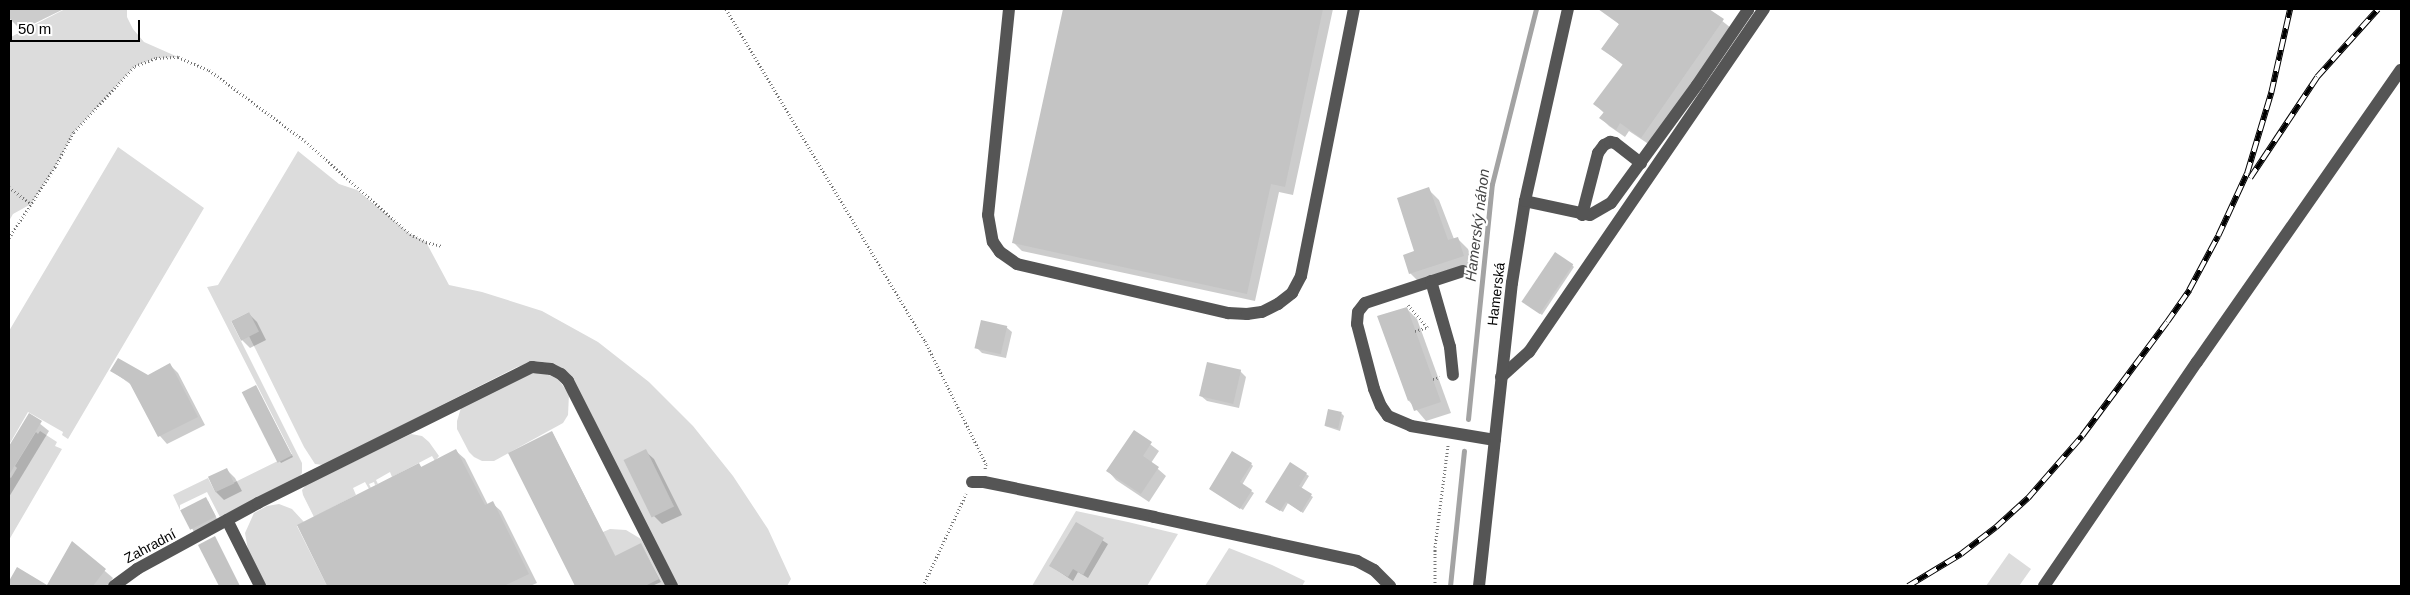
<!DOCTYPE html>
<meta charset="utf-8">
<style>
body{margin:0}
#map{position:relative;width:2410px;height:595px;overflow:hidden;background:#fff;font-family:Helvetica,sans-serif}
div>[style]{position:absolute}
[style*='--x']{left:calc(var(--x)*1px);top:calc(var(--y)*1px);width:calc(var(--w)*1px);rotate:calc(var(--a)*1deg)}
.green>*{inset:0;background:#dcdcdc}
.shadow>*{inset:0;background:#0003}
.stream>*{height:5px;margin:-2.5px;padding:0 2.5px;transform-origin:2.5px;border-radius:2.5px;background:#a3a3a3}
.building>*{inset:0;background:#c4c4c4;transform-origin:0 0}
.path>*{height:3px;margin-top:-1.5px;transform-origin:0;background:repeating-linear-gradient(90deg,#777 0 1px,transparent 0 3.5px)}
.minor>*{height:12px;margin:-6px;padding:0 6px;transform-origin:6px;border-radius:6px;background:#555}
.rail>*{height:5.5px;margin-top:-2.75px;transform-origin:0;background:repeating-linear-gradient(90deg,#fff 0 11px,#000 0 22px);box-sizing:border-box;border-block:1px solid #000}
span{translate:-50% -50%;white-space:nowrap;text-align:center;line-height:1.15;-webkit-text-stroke:4.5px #fff;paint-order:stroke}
.street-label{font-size:14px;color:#000}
.water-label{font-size:15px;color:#444;font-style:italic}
.frame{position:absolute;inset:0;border:10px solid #000;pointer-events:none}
.scale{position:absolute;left:10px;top:20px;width:130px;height:22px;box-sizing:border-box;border:2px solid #000;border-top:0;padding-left:6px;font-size:15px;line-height:18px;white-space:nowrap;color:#000;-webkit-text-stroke:4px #fff;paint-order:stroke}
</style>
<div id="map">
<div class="green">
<div style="clip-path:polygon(65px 9px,127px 9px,127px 17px,133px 29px,144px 42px,178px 57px,156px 58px,135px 66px,74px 132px,55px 167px,31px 204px,13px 214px,9px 221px,9px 38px)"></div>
<div style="clip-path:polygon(118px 147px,204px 208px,68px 439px,62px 435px,63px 432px,28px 412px,9px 445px,9px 331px)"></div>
<div style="clip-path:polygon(298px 151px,339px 184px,357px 190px,410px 234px,426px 242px,449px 285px,482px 292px,542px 311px,598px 342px,649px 382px,693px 426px,733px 476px,768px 529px,791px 579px,787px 586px,678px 586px,574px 381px,549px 363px,537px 361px,517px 367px,323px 465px,315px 464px,304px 447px,249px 336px,249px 312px,231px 321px,302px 463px,302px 473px,299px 477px,220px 517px,207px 492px,180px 505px,180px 510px,173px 495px,208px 478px,215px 492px,292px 454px,207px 287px,218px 285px)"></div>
<div style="clip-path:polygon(542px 372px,558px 379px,569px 394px,568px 415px,563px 423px,494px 461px,482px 461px,474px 457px,469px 452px,457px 429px,457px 421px,461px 408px,523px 375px)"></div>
<div style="clip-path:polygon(40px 431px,57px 442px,55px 446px,62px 449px,9px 540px,9px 477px,11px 478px,17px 468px,15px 466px,36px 432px,38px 434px)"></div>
<div style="clip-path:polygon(411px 434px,422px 436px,429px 442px,439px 456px,435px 461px,432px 456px,392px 477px,390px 472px,376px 480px,378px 484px,375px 485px,374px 482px,369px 484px,371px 488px,369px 489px,365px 482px,353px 488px,356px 495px,314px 517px,303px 495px,302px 490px,306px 485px)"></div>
<div style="clip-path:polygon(279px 504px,292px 509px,304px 522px,297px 526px,327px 586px,266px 586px,248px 550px,245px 533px,254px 513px,267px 506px)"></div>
<div style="clip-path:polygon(1076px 511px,1128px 522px,1178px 534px,1147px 586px,1032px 586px)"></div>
<div style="clip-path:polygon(610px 529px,626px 530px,641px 539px,666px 586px,631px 586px,603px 532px)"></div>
<div style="clip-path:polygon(1229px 548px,1272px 565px,1305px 581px,1302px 586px,1205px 586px)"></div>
<div style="clip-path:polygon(2009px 553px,2031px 569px,2019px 586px,1986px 586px)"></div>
</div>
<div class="shadow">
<div style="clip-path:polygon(9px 9px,64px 9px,21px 30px,10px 19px)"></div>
<div style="clip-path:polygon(1064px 9px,1333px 9px,1293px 195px,1279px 192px,1255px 301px,1022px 251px,1014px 243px)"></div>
<div style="clip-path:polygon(1617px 9px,1707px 9px,1731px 28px,1650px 145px,1629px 131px,1625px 137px,1609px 126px,1601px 118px,1604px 113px,1595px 104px,1623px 65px,1603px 49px,1620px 25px,1611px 17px)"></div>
<div style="clip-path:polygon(1428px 189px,1439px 200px,1454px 239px,1457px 238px,1468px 249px,1474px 266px,1421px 284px,1410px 273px)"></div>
<div style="clip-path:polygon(1572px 265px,1574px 267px,1542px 315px,1525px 303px)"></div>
<div style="clip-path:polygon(1406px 308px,1417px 319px,1451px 413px,1426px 421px,1409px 401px)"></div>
<div style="clip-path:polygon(249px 314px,257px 322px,266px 340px,250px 348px,242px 340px)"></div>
<div style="clip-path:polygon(1006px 327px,1012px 332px,1006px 358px,982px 353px,976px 347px)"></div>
<div style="clip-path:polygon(170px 365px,178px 373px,205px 425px,167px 444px,160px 436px,133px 386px,112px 371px,148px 376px)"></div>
<div style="clip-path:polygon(1240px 371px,1246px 377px,1239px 408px,1207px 401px,1201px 396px)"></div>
<div style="clip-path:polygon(256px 387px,293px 457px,281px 463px,279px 460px)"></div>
<div style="clip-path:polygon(1341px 413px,1344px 416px,1340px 431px,1325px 426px)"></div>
<div style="clip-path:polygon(29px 415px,49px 431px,9px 497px,9px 448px)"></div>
<div style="clip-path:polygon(552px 432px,616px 557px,641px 545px,661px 582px,652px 586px,577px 586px,510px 454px)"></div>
<div style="clip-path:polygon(1134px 432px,1159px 451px,1151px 463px,1166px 476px,1149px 502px,1116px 480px,1108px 471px)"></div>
<div style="clip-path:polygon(456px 451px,465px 459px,488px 505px,492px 503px,501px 511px,537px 583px,530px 586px,329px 586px,298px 526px,419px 464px,422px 468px)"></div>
<div style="clip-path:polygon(645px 451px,654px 459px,682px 515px,662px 524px,654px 516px)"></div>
<div style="clip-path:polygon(1251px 464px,1253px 466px,1242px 485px,1254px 493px,1243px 510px,1210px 489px)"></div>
<div style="clip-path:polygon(1291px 464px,1309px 476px,1301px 489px,1313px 497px,1303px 513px,1288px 503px,1283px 512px,1269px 504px)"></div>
<div style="clip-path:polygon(227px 470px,235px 478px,242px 491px,224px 500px,216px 492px,210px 479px)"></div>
<div style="clip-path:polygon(208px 501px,217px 519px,194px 532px,182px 510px)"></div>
<div style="clip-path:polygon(1076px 523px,1108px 544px,1088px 578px,1078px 572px,1073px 581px,1051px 566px)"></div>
<div style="clip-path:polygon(72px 543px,113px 578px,107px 586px,47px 586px)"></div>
</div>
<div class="stream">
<div style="--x:1468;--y:419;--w:236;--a:-84.2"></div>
<div style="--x:1492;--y:184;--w:180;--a:-75.9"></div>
<div style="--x:1450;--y:586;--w:136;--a:-84.1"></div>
</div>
<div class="building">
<div style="clip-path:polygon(1063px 9px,1323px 9px,1285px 187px,1271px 184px,1247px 294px,1012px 243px)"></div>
<div style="clip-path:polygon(1598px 9px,1709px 9px,1724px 19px,1641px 138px,1620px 123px,1616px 130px,1599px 118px,1604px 112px,1593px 104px,1623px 64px,1601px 49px,1619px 24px)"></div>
<div style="clip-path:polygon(1429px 187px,1448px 240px,1458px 237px,1464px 256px,1409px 274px,1403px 255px,1414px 251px,1397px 198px)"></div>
<div style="left:1555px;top:252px;width:22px;height:60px;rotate:34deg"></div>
<div style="clip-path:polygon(1407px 307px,1441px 402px,1414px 411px,1410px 400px,1408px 401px,1377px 316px)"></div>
<div style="left:249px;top:312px;width:22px;height:20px;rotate:63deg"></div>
<div style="left:981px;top:320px;width:27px;height:29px;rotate:13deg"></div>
<div style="clip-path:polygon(118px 358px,148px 375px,170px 363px,198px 417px,158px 437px,129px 382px,110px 371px)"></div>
<div style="left:1207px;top:362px;width:35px;height:35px;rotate:13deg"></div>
<div style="left:256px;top:385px;width:79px;height:16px;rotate:63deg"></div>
<div style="left:1328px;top:409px;width:14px;height:17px;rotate:12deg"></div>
<div style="clip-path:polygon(29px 413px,42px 421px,9px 475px,9px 446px)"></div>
<div style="clip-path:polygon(1134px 430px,1152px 442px,1143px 456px,1159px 467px,1141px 494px,1106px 471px)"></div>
<div style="clip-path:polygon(552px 431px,615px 556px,641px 543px,659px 579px,645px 586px,575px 586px,508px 453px)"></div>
<div style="clip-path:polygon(456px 449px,485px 505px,493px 501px,529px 574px,504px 586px,327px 586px,297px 525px,419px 463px,421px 467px)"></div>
<div style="left:646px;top:449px;width:64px;height:25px;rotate:64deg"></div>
<div style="clip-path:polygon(1232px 451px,1252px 463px,1240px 482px,1252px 490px,1240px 509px,1209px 489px)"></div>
<div style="clip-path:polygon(1290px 462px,1307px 473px,1299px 486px,1312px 494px,1301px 512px,1286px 502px,1280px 511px,1265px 502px)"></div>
<div style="left:227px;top:468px;width:17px;height:21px;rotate:65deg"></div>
<div style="left:206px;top:497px;width:22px;height:29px;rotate:63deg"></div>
<div style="clip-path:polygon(1076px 522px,1104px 538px,1083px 575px,1073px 569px,1068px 577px,1049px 566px)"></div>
<div style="clip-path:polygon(215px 536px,240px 586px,219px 586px,198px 545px)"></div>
<div style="clip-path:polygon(72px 541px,106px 569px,93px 586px,9px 586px,9px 581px,17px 567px,47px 585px)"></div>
</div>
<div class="path">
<div style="--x:726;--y:9;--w:387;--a:59.1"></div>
<div style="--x:925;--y:341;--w:137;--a:63.6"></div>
<div style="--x:986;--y:464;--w:5;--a:101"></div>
<div style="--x:9;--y:187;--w:28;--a:38"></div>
<div style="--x:9;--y:238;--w:85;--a:-57.1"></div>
<div style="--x:55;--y:167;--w:40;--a:-62"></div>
<div style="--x:74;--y:132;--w:90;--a:-47.3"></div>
<div style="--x:135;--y:66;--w:22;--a:-21"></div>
<div style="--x:156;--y:58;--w:22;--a:-3"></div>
<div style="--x:178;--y:57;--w:34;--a:23"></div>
<div style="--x:209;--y:70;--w:119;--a:36.5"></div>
<div style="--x:305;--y:141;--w:140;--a:41.5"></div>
<div style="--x:410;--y:234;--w:18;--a:27"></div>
<div style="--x:426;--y:242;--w:16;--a:14"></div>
<div style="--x:1408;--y:305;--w:29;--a:49"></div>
<div style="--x:1415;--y:331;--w:14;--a:-17"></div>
<div style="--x:1433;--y:379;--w:7;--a:-16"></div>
<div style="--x:923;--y:586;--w:102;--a:-64.9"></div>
<div style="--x:1435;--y:586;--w:39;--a:-90"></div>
<div style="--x:1435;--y:547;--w:103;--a:-82.7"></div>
</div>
<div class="minor">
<div style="--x:1009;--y:9;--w:207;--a:95.8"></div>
<div style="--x:988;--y:215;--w:27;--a:80"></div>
<div style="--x:993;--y:242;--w:12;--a:55"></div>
<div style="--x:1000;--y:252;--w:21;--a:35"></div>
<div style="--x:1017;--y:264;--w:217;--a:13.1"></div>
<div style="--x:1228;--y:313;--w:19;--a:3"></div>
<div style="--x:1247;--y:314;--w:15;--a:-8"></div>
<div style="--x:1262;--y:312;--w:18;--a:-27"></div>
<div style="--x:1278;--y:304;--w:18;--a:-38"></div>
<div style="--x:1292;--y:293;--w:19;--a:-62"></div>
<div style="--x:1301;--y:276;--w:272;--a:-78.8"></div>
<div style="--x:1525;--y:201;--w:66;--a:12.2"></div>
<div style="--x:1590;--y:215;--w:24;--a:-30"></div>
<div style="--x:1611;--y:203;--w:146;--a:-53.9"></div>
<div style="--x:1697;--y:85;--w:91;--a:-55.8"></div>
<div style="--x:1748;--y:10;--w:1;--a:-135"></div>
<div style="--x:1582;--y:215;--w:64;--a:-75.5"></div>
<div style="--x:1598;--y:153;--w:10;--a:-53"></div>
<div style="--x:1604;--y:145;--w:7;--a:-27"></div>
<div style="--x:1610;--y:142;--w:5;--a:11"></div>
<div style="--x:1615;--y:143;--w:33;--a:38"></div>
<div style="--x:1463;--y:271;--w:103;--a:161.9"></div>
<div style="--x:1365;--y:303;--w:11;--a:128"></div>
<div style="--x:1358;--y:312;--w:12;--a:95"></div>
<div style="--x:1357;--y:324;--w:67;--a:75.3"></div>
<div style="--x:1374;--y:389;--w:18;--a:68"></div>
<div style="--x:1381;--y:406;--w:12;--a:55"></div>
<div style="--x:1388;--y:416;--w:25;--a:23"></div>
<div style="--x:1411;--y:426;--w:85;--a:9.5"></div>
<div style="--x:1431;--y:281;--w:69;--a:73.9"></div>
<div style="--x:1450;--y:347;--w:28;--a:84"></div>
<div style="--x:1501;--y:377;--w:38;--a:-42"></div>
<div style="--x:1529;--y:352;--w:416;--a:-55.6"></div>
<div style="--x:972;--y:482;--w:12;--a:0"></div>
<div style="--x:984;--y:482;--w:174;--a:11.6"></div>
<div style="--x:1154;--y:517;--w:208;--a:12.2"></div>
<div style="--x:1357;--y:561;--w:19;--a:28"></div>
<div style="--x:1374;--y:570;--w:23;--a:45"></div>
<div style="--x:227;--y:520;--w:74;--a:63.4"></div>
<div style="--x:114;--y:586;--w:29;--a:-36"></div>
<div style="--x:137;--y:569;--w:138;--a:-28.6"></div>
<div style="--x:258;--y:503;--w:306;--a:-26.4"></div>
<div style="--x:532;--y:367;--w:19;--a:6"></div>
<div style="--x:551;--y:369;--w:11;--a:27"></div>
<div style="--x:561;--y:374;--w:10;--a:45"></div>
<div style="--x:568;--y:381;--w:230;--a:63.1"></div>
<div style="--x:1479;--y:586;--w:305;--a:-83.8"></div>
<div style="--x:1512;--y:283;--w:83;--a:-81"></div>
<div style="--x:1525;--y:201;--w:197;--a:-77.4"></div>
<div style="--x:2044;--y:586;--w:271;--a:-55.7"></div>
<div style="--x:2197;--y:362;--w:356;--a:-55.1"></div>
</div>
<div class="rail">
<div style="--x:2250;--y:178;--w:121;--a:-56.4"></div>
<div style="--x:2317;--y:77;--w:91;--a:-48.1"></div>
<div style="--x:1908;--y:586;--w:62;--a:-31.1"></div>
<div style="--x:1961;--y:554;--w:44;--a:-37.6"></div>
<div style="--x:1996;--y:527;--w:43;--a:-42.2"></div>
<div style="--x:2028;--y:498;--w:82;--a:-48.9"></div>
<div style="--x:2082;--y:436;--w:142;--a:-53.3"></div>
<div style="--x:2167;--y:322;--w:39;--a:-55"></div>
<div style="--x:2189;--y:290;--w:61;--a:-61.8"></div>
<div style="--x:2218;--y:236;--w:69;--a:-65.3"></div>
<div style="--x:2247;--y:173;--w:84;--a:-73.3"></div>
<div style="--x:2271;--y:93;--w:86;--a:-77.3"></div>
</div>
<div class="street-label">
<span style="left:1496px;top:294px;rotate:-83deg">Hamerská</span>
<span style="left:150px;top:546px;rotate:-28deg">Zahradní</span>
</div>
<div class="water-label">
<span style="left:1477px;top:225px;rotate:-83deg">Hamerský náhon</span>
</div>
<div class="frame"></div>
<div class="scale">50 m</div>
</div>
